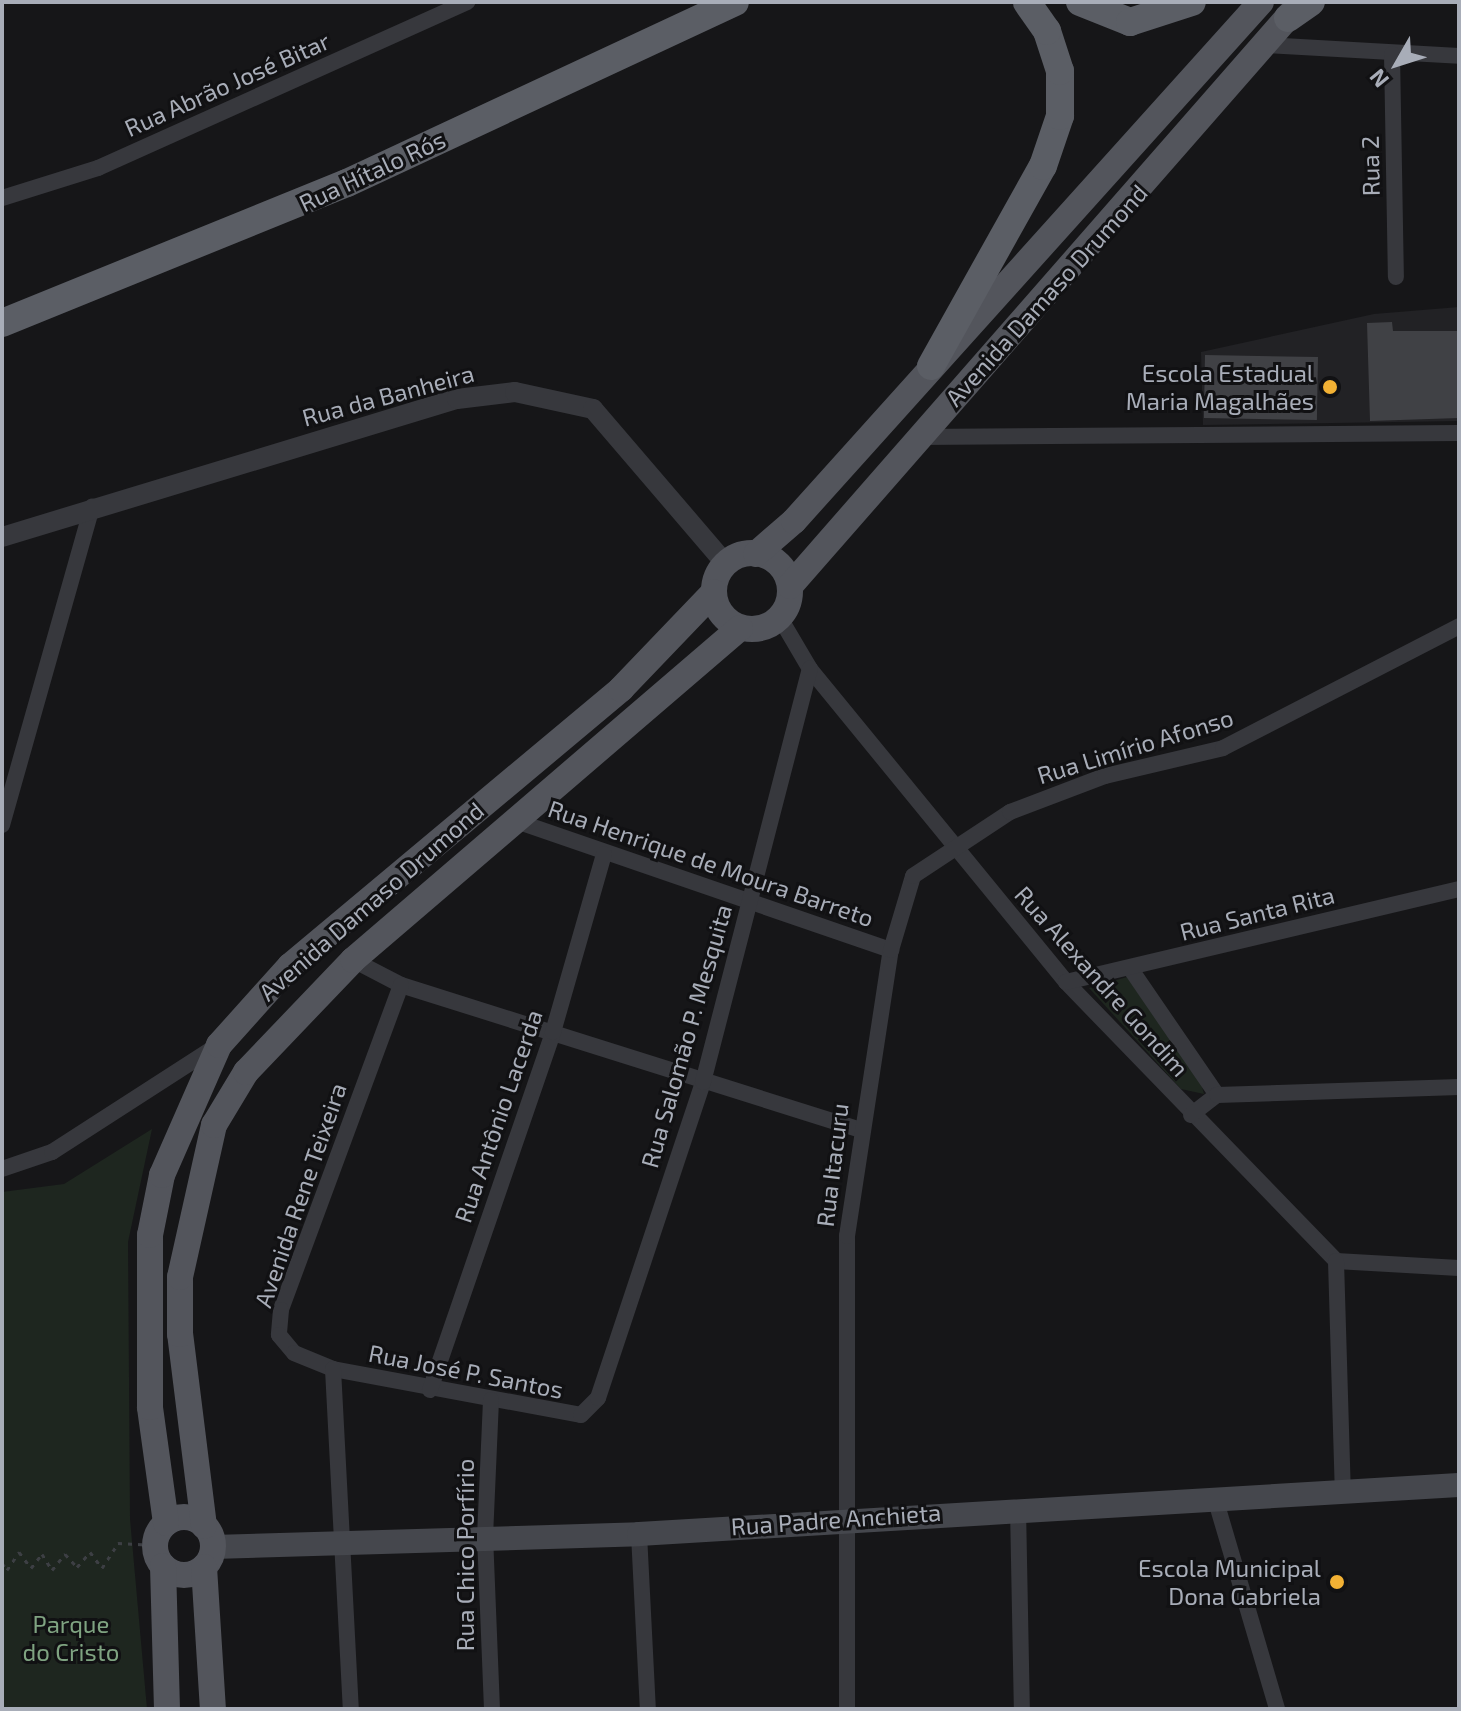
<!DOCTYPE html>
<meta charset="utf-8">
<style>
body{margin:0}
#map{position:relative;width:1461px;height:1711px;overflow:hidden;background:#161618;font-family:"Exo 2",sans-serif}
div>[style]{position:absolute}
[style*='--x']{left:calc(var(--x)*1px);top:calc(var(--y)*1px);width:calc(var(--w)*1px);rotate:calc(var(--a)*1deg)}
.built>*{inset:0;background:#222225}
.green>*{inset:0;background:#1e261f}
.building>*{inset:0;background:#404145;transform-origin:0 0}
.path>*{height:3px;margin-top:-1.5px;transform-origin:0;background:repeating-linear-gradient(90deg,#3d3f44 0 4px,transparent 0 10px)}
.minor>*{height:16px;margin:-8px;padding:0 8px;transform-origin:8px;border-radius:8px;background:#37383d}
.tertiary>*{height:20px;margin:-10px;padding:0 10px;transform-origin:10px;border-radius:10px;background:#37383d}
.secondary>*{height:24px;margin:-12px;padding:0 12px;transform-origin:12px;border-radius:12px;background:#45474d}
.primary>*{height:26px;margin:-13px;padding:0 13px;transform-origin:13px;border-radius:13px;background:#53555c}
.primary>.ring{margin:-13px;padding:0;box-sizing:content-box;background:none;border:26px solid #53555c;border-radius:50%}
.trunk>*{height:28px;margin:-14px;padding:0 14px;transform-origin:14px;border-radius:14px;background:#5b5e65}
.dots>*{width:22px;height:22px;translate:-50% -50%;box-sizing:border-box;border:4px solid #111113;border-radius:50%}
span{translate:-50% -50%;white-space:nowrap;text-align:center;line-height:1.15;-webkit-text-stroke:6px #111113;paint-order:stroke}
.street-label{font-size:24px;color:#a8adb8}
.poi-label{font-size:24px;color:#a8adb8}
.right{translate:-100% -50%;text-align:right}
.park-label{font-size:24px;color:#7fa381}
.frame{position:absolute;inset:0;border:4px solid #a8adb8;pointer-events:none}
.north{position:absolute;left:1357px;top:24px;width:80px;height:80px;-webkit-text-stroke:6px #111113;paint-order:stroke;rotate:231deg;font-size:22px;font-weight:700;line-height:32px;text-align:center;color:#a8adb8}
.north::after{content:'';display:block;margin:auto;width:28px;height:36px;background:#a8adb8;clip-path:polygon(50% 0,100% 100%,50% 72%,0 100%)}
</style>
<div id="map">
<div class="built">
<div style="clip-path:polygon(1459px 307px,1459px 421px,1203px 425px,1201px 352px,1374px 314px)"></div>
</div>
<div class="green">
<div style="clip-path:polygon(1127px 977px,1201px 1083px,1204px 1094px,1181px 1089px,1089px 988px)"></div>
<div style="clip-path:polygon(152px 1129px,128px 1242px,130px 1519px,147px 1709px,2px 1709px,2px 1192px,64px 1184px)"></div>
</div>
<div class="building">
<div style="clip-path:polygon(1392px 322px,1393px 331px,1459px 331px,1459px 418px,1370px 421px,1367px 323px)"></div>
<div style="left:1205px;top:355px;width:113px;height:63px;rotate:1deg"></div>
</div>
<div class="path">
<div style="--x:2;--y:1563;--w:9;--a:54"></div>
<div style="--x:7;--y:1570;--w:22;--a:-56"></div>
<div style="--x:19;--y:1552;--w:20;--a:53"></div>
<div style="--x:31;--y:1568;--w:18;--a:-52"></div>
<div style="--x:42;--y:1554;--w:19;--a:58"></div>
<div style="--x:52;--y:1570;--w:21;--a:-51"></div>
<div style="--x:65;--y:1554;--w:18;--a:47"></div>
<div style="--x:77;--y:1567;--w:20;--a:-49"></div>
<div style="--x:90;--y:1552;--w:20;--a:53"></div>
<div style="--x:102;--y:1568;--w:30;--a:-57"></div>
<div style="--x:118;--y:1543;--w:37;--a:3"></div>
</div>
<div class="minor">
<div style="--x:1264;--y:45;--w:195;--a:3.2"></div>
<div style="--x:1392;--y:54;--w:223;--a:89"></div>
<div style="--x:2;--y:198;--w:101;--a:-17.4"></div>
<div style="--x:98;--y:168;--w:405;--a:-24.2"></div>
<div style="--x:919;--y:437;--w:540;--a:-0.42"></div>
<div style="--x:780;--y:618;--w:59;--a:59.5"></div>
<div style="--x:810;--y:669;--w:404;--a:50.7"></div>
<div style="--x:1066;--y:982;--w:388;--a:45.9"></div>
<div style="--x:1336;--y:1261;--w:123;--a:3.3"></div>
<div style="--x:516;--y:821;--w:397;--a:19"></div>
<div style="--x:2;--y:825;--w:331;--a:-74.2"></div>
<div style="--x:353;--y:960;--w:54;--a:27.5"></div>
<div style="--x:401;--y:985;--w:481;--a:17.5"></div>
<div style="--x:1130;--y:968;--w:154;--a:55.6"></div>
<div style="--x:1066;--y:982;--w:404;--a:-13.3"></div>
<div style="--x:401;--y:985;--w:346;--a:110.3"></div>
<div style="--x:281;--y:1310;--w:25;--a:95"></div>
<div style="--x:279;--y:1335;--w:23;--a:50"></div>
<div style="--x:294;--y:1353;--w:42;--a:22.3"></div>
<div style="--x:333;--y:1369;--w:252;--a:10.5"></div>
<div style="--x:581;--y:1415;--w:24;--a:-45"></div>
<div style="--x:598;--y:1398;--w:333;--a:-71.6"></div>
<div style="--x:703;--y:1082;--w:427;--a:-75.5"></div>
<div style="--x:1191;--y:1115;--w:33;--a:-38"></div>
<div style="--x:1217;--y:1095;--w:242;--a:-1.9"></div>
<div style="--x:2;--y:1169;--w:53;--a:-18.8"></div>
<div style="--x:52;--y:1152;--w:197;--a:-32.8"></div>
<div style="--x:1336;--y:1261;--w:230;--a:88.3"></div>
<div style="--x:333;--y:1369;--w:340;--a:87"></div>
<div style="--x:430;--y:1390;--w:379;--a:-71"></div>
<div style="--x:553;--y:1032;--w:185;--a:-74"></div>
<div style="--x:491;--y:1400;--w:135;--a:92.5"></div>
<div style="--x:485;--y:1535;--w:174;--a:87.7"></div>
<div style="--x:1215;--y:1498;--w:220;--a:73.6"></div>
<div style="--x:1018;--y:1508;--w:201;--a:88.9"></div>
<div style="--x:639;--y:1534;--w:175;--a:87.1"></div>
<div style="--x:847;--y:1709;--w:473;--a:-90"></div>
<div style="--x:847;--y:1236;--w:289;--a:-81.3"></div>
<div style="--x:891;--y:950;--w:77;--a:-73.4"></div>
<div style="--x:913;--y:876;--w:116;--a:-33.4"></div>
<div style="--x:1010;--y:812;--w:102;--a:-20.8"></div>
<div style="--x:1105;--y:776;--w:121;--a:-13.3"></div>
<div style="--x:1223;--y:748;--w:266;--a:-27.3"></div>
</div>
<div class="tertiary">
<div style="--x:2;--y:537;--w:475;--a:-16.9"></div>
<div style="--x:457;--y:399;--w:58;--a:-6.9"></div>
<div style="--x:515;--y:392;--w:80;--a:12.3"></div>
<div style="--x:593;--y:409;--w:204;--a:49.4"></div>
</div>
<div class="secondary">
<div style="--x:213;--y:1547;--w:426;--a:-1.7"></div>
<div style="--x:639;--y:1534;--w:821;--a:-3.42"></div>
</div>
<div class="primary">
<div class="ring" style="left:714px;top:553px;width:50px;height:50px"></div>
<div style="--x:756;--y:554;--w:50;--a:-41"></div>
<div style="--x:794;--y:521;--w:698;--a:-48.02"></div>
<div style="--x:790;--y:586;--w:776;--a:-48.81"></div>
<div class="ring" style="left:155px;top:1517px;width:32px;height:32px"></div>
<div style="--x:166;--y:1523;--w:117;--a:-97.9"></div>
<div style="--x:150;--y:1407;--w:172;--a:-90"></div>
<div style="--x:150;--y:1235;--w:61;--a:-78.7"></div>
<div style="--x:162;--y:1175;--w:142;--a:-66.3"></div>
<div style="--x:219;--y:1045;--w:106;--a:-48.1"></div>
<div style="--x:290;--y:966;--w:432;--a:-39.9"></div>
<div style="--x:621;--y:689;--w:134;--a:-46.2"></div>
<div style="--x:204;--y:1526;--w:193;--a:-97.1"></div>
<div style="--x:180;--y:1334;--w:57;--a:-90"></div>
<div style="--x:180;--y:1277;--w:156;--a:-77.4"></div>
<div style="--x:214;--y:1125;--w:62;--a:-58.9"></div>
<div style="--x:246;--y:1072;--w:155;--a:-46.3"></div>
<div style="--x:353;--y:960;--w:510;--a:-40.63"></div>
<div style="--x:163;--y:1566;--w:143;--a:88.4"></div>
<div style="--x:204;--y:1567;--w:142;--a:86.4"></div>
</div>
<div class="trunk">
<div style="--x:1080;--y:2;--w:54;--a:21.8"></div>
<div style="--x:1130;--y:22;--w:65;--a:-17.9"></div>
<div style="--x:1288;--y:18;--w:28;--a:-35"></div>
<div style="--x:2;--y:323;--w:372;--a:-22.1"></div>
<div style="--x:347;--y:183;--w:428;--a:-25"></div>
<div style="--x:931;--y:366;--w:229;--a:-60.8"></div>
<div style="--x:1043;--y:166;--w:53;--a:-71.2"></div>
<div style="--x:1060;--y:116;--w:45;--a:-90"></div>
<div style="--x:1060;--y:71;--w:42;--a:-108"></div>
<div style="--x:1047;--y:31;--w:35;--a:-125"></div>
</div>
<div class="dots">
<div style="left:1330px;top:387px;background:#f2b134"></div>
<div style="left:1337px;top:1582px;background:#f2b134"></div>
</div>
<div class="street-label">
<span style="left:227px;top:84px;rotate:-24deg">Rua Abrão José Bitar</span>
<span style="left:1370px;top:166px;rotate:-91deg">Rua 2</span>
<span style="left:372px;top:171px;rotate:-25deg">Rua Hítalo Rós</span>
<span style="left:1046px;top:295px;rotate:-48deg">Avenida Damaso Drumond</span>
<span style="left:388px;top:395px;rotate:-15deg">Rua da Banheira</span>
<span style="left:1135px;top:746px;rotate:-17deg">Rua Limírio Afonso</span>
<span style="left:711px;top:863px;rotate:19deg">Rua Henrique de Moura Barreto</span>
<span style="left:371px;top:901px;rotate:-41deg">Avenida Damaso Drumond</span>
<span style="left:1257px;top:913px;rotate:-14deg">Rua Santa Rita</span>
<span style="left:1102px;top:981px;rotate:48deg">Rua Alexandre Gondim</span>
<span style="left:686px;top:1036px;rotate:-74deg">Rua Salomão P. Mesquita</span>
<span style="left:498px;top:1116px;rotate:-71deg">Rua Antônio Lacerda</span>
<span style="left:832px;top:1165px;rotate:-83deg">Rua Itacuru</span>
<span style="left:300px;top:1195px;rotate:-71deg">Avenida Rene Teixeira</span>
<span style="left:466px;top:1371px;rotate:11deg">Rua José P. Santos</span>
<span style="left:836px;top:1519px;rotate:-4deg">Rua Padre Anchieta</span>
<span style="left:465px;top:1555px;rotate:-90deg">Rua Chico Porfírio</span>
</div>
<div class="poi-label">
<span class="right" style="left:1314px;top:387px">Escola Estadual<br>Maria Magalhães</span>
<span class="right" style="left:1321px;top:1582px">Escola Municipal<br>Dona Gabriela</span>
</div>
<div class="park-label">
<span style="left:71px;top:1638px">Parque<br>do Cristo</span>
</div>
<div class="frame"></div>
<div class="north">N</div>
</div>
